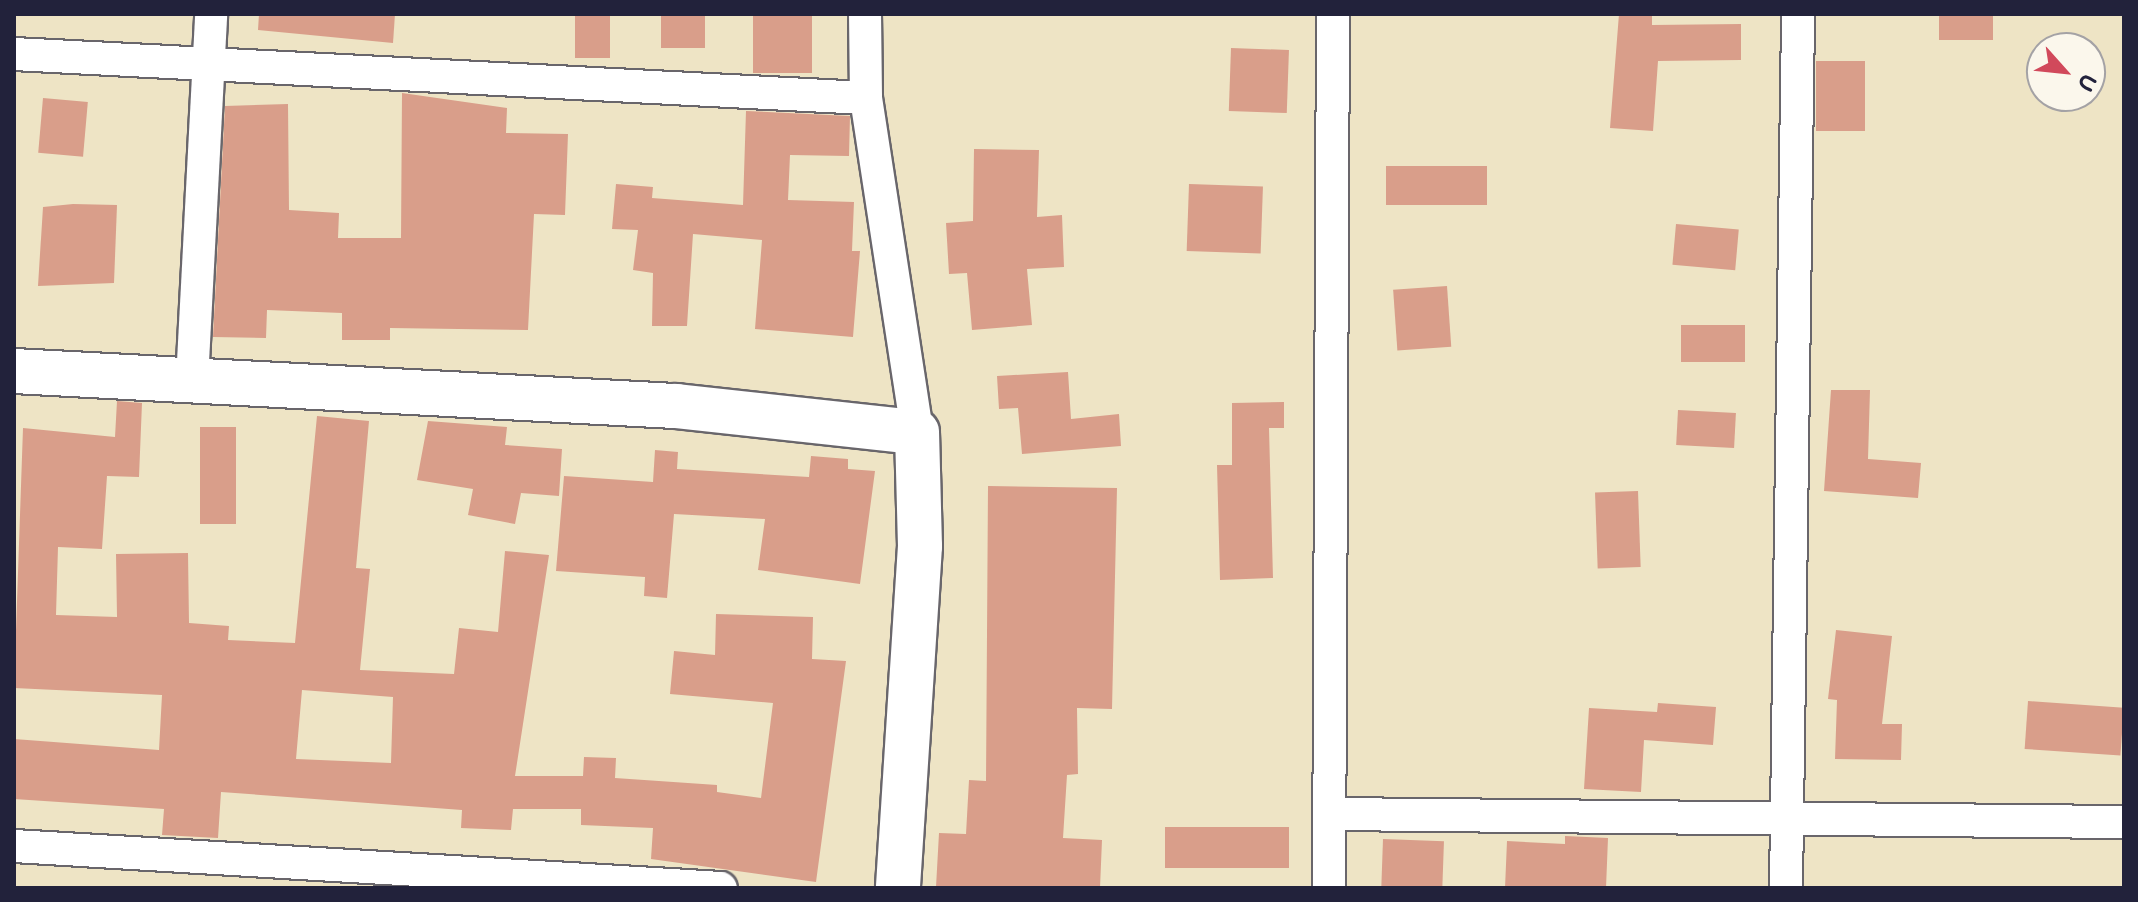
<!DOCTYPE html>
<style>
body{margin:0}
#map{position:relative;width:2138px;height:902px;overflow:hidden;background:#eee4c5;font-family:"Balsamiq Sans",sans-serif}
div>[style]{position:absolute}
[style*='--x']{left:calc(var(--x)*1px);top:calc(var(--y)*1px);width:calc(var(--w)*1px);rotate:calc(var(--a)*1deg)}
.building>*{inset:0;background:#d99e8a;transform-origin:0 0}
.roads{filter:drop-shadow(2px 0 #69666b) drop-shadow(-2px 0 #69666b) drop-shadow(0 2px #69666b) drop-shadow(0 -2px #69666b)}
.minor>*{height:32px;margin:-16px;padding:0 16px;transform-origin:16px;border-radius:16px;background:#fff}
.trunk>*{height:44px;margin:-22px;padding:0 22px;transform-origin:22px;border-radius:22px;background:#fff}
span{translate:-50% -50%;white-space:nowrap;text-align:center;line-height:1.15;-webkit-text-stroke:7px #fbf7ec;paint-order:stroke}
.frame{position:absolute;inset:0;border:16px solid #22223b;pointer-events:none}
.north{position:absolute;left:2026px;top:32px;width:80px;height:80px;box-sizing:border-box;background:#fbf7ec;border:2px solid #a4a2a5;border-radius:50%;rotate:117deg;font-size:22px;font-weight:700;line-height:32px;text-align:center;color:#22223b}
.north::after{content:'';display:block;margin:auto;width:28px;height:36px;background:#d1495b;clip-path:polygon(50% 0,100% 100%,50% 72%,0 100%)}
</style>
<div id="map">
<div class="building">
<div style="clip-path:polygon(259px 14px,395px 14px,393px 43px,258px 30px)"></div>
<div style="left:575px;top:14px;width:35px;height:44px"></div>
<div style="left:661px;top:14px;width:44px;height:34px"></div>
<div style="left:753px;top:14px;width:59px;height:59px"></div>
<div style="clip-path:polygon(1619px 14px,1652px 14px,1652px 25px,1741px 24px,1741px 60px,1658px 61px,1653px 131px,1610px 128px)"></div>
<div style="left:1939px;top:14px;width:54px;height:26px"></div>
<div style="left:1231px;top:48px;width:58px;height:63px;rotate:2deg"></div>
<div style="left:1816px;top:61px;width:49px;height:70px"></div>
<div style="clip-path:polygon(402px 93px,507px 108px,506px 133px,568px 134px,565px 215px,534px 214px,528px 330px,390px 328px,390px 340px,342px 340px,342px 313px,267px 310px,266px 338px,213px 337px,225px 106px,288px 104px,289px 210px,339px 213px,338px 238px,401px 238px)"></div>
<div style="left:43px;top:98px;width:45px;height:55px;rotate:5deg"></div>
<div style="clip-path:polygon(746px 111px,850px 116px,849px 156px,790px 155px,788px 200px,854px 202px,852px 251px,860px 251px,853px 337px,755px 329px,762px 240px,693px 234px,687px 326px,652px 326px,653px 273px,633px 270px,638px 230px,612px 229px,616px 184px,653px 187px,652px 198px,743px 205px)"></div>
<div style="clip-path:polygon(974px 149px,1039px 150px,1037px 217px,1062px 215px,1064px 267px,1027px 269px,1032px 325px,972px 330px,967px 273px,949px 274px,946px 223px,973px 221px)"></div>
<div style="left:1487px;top:166px;width:39px;height:101px;rotate:90deg"></div>
<div style="left:1189px;top:184px;width:74px;height:67px;rotate:2deg"></div>
<div style="clip-path:polygon(73px 204px,117px 205px,114px 283px,38px 286px,43px 207px)"></div>
<div style="left:1676px;top:224px;width:63px;height:41px;rotate:5deg"></div>
<div style="left:1447px;top:286px;width:61px;height:54px;rotate:86deg"></div>
<div style="left:1681px;top:325px;width:64px;height:37px"></div>
<div style="clip-path:polygon(1068px 372px,1071px 419px,1119px 414px,1121px 446px,1022px 454px,1018px 408px,999px 409px,997px 376px)"></div>
<div style="clip-path:polygon(1831px 390px,1870px 390px,1868px 459px,1921px 463px,1918px 498px,1824px 491px)"></div>
<div style="clip-path:polygon(evenodd,117px 401px,142px 403px,139px 477px,107px 476px,102px 549px,58px 547px,56px 615px,117px 617px,116px 554px,188px 553px,189px 623px,229px 626px,228px 640px,295px 643px,317px 416px,369px 421px,356px 568px,370px 569px,360px 670px,454px 674px,459px 628px,498px 632px,505px 551px,549px 555px,515px 776px,583px 776px,584px 757px,616px 758px,615px 778px,717px 785px,717px 792px,761px 798px,773px 703px,670px 694px,674px 651px,715px 655px,716px 614px,813px 617px,812px 659px,846px 661px,816px 882px,651px 859px,653px 828px,581px 825px,581px 809px,513px 809px,511px 830px,461px 828px,462px 810px,221px 792px,218px 838px,162px 835px,164px 809px,14px 799px,14px 739px,159px 750px,162px 695px,14px 688px,23px 428px,115px 437px,117px 401px,302px 690px,393px 697px,391px 763px,296px 759px,302px 690px)"></div>
<div style="clip-path:polygon(1284px 402px,1284px 428px,1269px 428px,1273px 578px,1220px 580px,1217px 465px,1232px 465px,1232px 403px)"></div>
<div style="left:1678px;top:410px;width:58px;height:35px;rotate:3deg"></div>
<div style="clip-path:polygon(428px 421px,507px 427px,505px 445px,562px 449px,559px 496px,521px 493px,515px 524px,468px 515px,473px 489px,417px 480px)"></div>
<div style="left:200px;top:427px;width:36px;height:97px"></div>
<div style="clip-path:polygon(655px 450px,678px 452px,677px 469px,809px 477px,811px 456px,848px 459px,848px 469px,875px 471px,860px 584px,758px 570px,765px 519px,674px 514px,667px 598px,644px 596px,645px 577px,556px 571px,564px 476px,653px 482px)"></div>
<div style="clip-path:polygon(988px 486px,1117px 488px,1112px 709px,1077px 708px,1078px 774px,1067px 775px,1063px 838px,1102px 840px,1100px 888px,936px 887px,939px 833px,966px 834px,969px 780px,986px 781px)"></div>
<div style="left:1638px;top:491px;width:76px;height:43px;rotate:88deg"></div>
<div style="clip-path:polygon(1836px 630px,1892px 636px,1882px 724px,1902px 724px,1901px 760px,1835px 759px,1837px 700px,1828px 699px)"></div>
<div style="left:2028px;top:701px;width:96px;height:48px;rotate:4deg"></div>
<div style="clip-path:polygon(1658px 703px,1716px 707px,1713px 745px,1644px 740px,1641px 792px,1584px 789px,1589px 708px,1657px 712px)"></div>
<div style="left:1289px;top:827px;width:41px;height:124px;rotate:90deg"></div>
<div style="clip-path:polygon(1565px 836px,1608px 838px,1606px 888px,1505px 888px,1507px 841px,1565px 844px)"></div>
<div style="left:1383px;top:839px;width:61px;height:49px;rotate:2deg"></div>
</div>
<div class="roads">
<div class="minor">
<div style="--x:865;--y:14;--w:84;--a:89.3"></div>
<div style="--x:866;--y:98;--w:338;--a:81.3"></div>
<div style="--x:14;--y:54;--w:853;--a:2.96"></div>
<div style="--x:192;--y:381;--w:367;--a:-87"></div>
<div style="--x:1331;--y:814;--w:793;--a:0.58"></div>
<div style="--x:14;--y:846;--w:708;--a:3.4"></div>
<div style="--x:1329;--y:888;--w:874;--a:-89.74"></div>
<div style="--x:1786;--y:888;--w:874;--a:-89.21"></div>
</div>
<div class="trunk">
<div style="--x:14;--y:371;--w:663;--a:3.03"></div>
<div style="--x:676;--y:406;--w:242;--a:6.2"></div>
<div style="--x:917;--y:432;--w:114;--a:88.5"></div>
<div style="--x:920;--y:546;--w:343;--a:93.7"></div>
</div>
</div>
<div class="frame"></div>
<div class="north">U</div>
</div>
